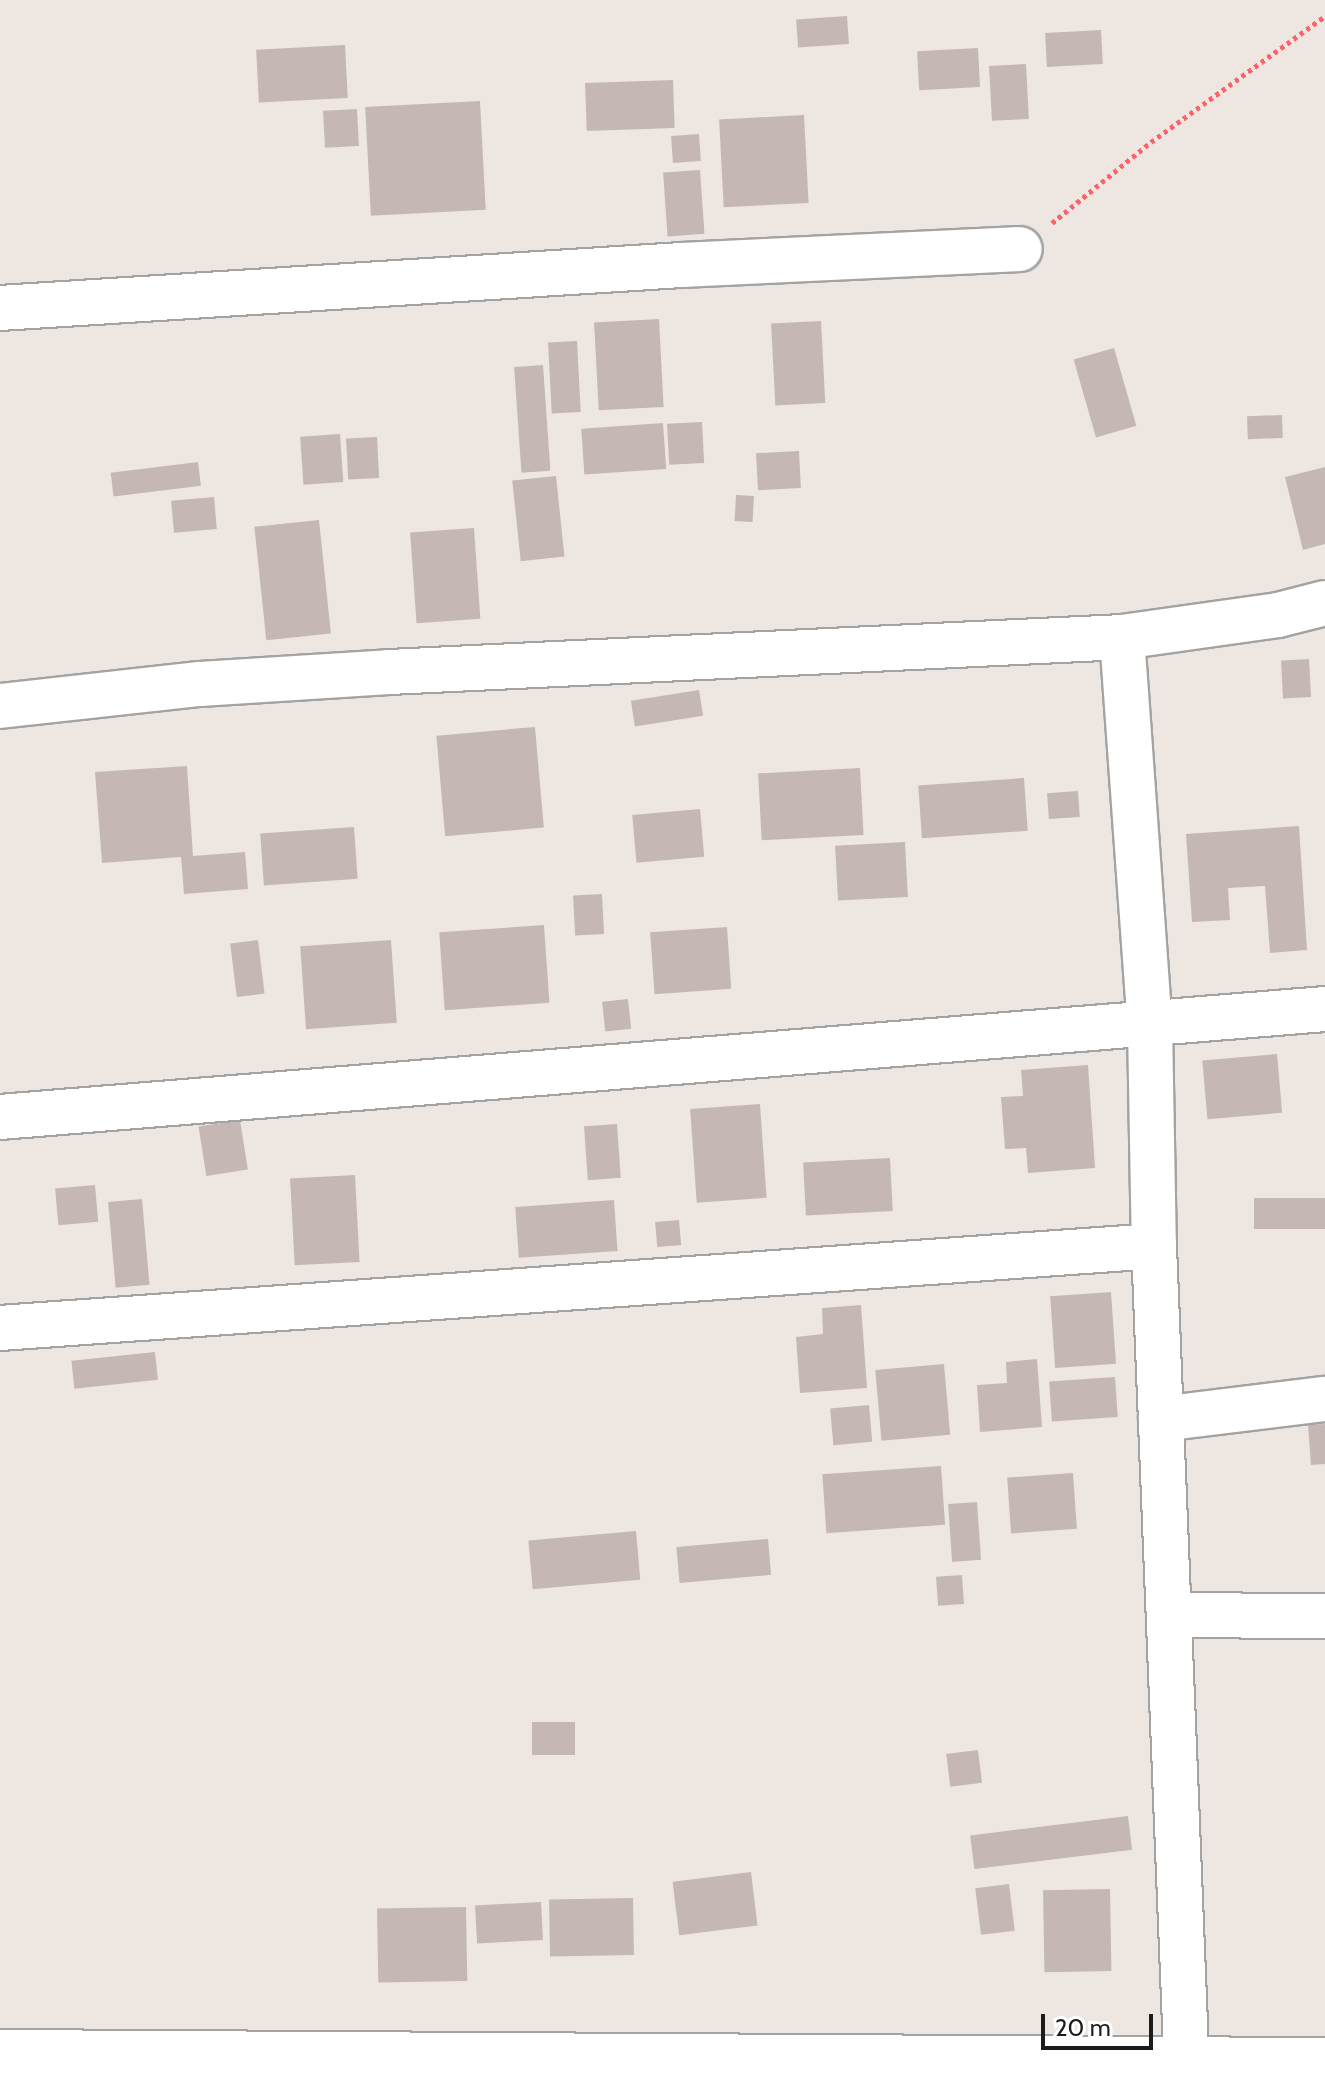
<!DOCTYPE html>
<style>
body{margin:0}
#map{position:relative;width:1325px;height:2074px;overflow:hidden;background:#eee7e1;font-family:Cabin,sans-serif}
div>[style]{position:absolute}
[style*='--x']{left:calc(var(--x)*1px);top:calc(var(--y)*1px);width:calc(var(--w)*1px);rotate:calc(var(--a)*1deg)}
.building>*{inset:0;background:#c5b8b4;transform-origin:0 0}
.path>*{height:5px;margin-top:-2.5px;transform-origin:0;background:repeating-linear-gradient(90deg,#fd626a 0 4px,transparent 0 8px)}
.roads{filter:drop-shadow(2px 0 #a3a3a3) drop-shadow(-2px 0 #a3a3a3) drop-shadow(0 2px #a3a3a3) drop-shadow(0 -2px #a3a3a3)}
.minor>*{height:44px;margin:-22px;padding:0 22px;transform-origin:22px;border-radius:22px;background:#fff}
.tertiary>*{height:44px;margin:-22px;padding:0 22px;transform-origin:22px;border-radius:22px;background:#fff}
span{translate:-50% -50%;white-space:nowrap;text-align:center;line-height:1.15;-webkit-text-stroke:7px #fff;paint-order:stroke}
.scale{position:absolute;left:1041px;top:2014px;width:112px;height:36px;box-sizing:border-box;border:4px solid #1c1c1c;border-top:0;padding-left:10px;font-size:24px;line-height:28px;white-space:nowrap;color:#1c1c1c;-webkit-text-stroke:6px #fff;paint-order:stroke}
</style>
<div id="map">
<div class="building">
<div style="left:847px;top:16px;width:28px;height:51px;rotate:86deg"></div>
<div style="left:1101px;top:30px;width:34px;height:56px;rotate:87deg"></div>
<div style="left:345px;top:45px;width:53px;height:89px;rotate:87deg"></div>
<div style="left:978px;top:48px;width:39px;height:61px;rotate:87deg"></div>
<div style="left:1026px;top:64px;width:55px;height:37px;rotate:87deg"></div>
<div style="left:673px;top:80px;width:48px;height:88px;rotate:88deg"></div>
<div style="left:480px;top:101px;width:109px;height:115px;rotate:87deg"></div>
<div style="left:357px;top:109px;width:37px;height:34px;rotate:87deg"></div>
<div style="left:804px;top:115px;width:88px;height:85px;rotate:87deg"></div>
<div style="left:699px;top:134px;width:27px;height:28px;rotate:86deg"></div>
<div style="left:700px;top:170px;width:64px;height:37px;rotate:86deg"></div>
<div style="left:659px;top:319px;width:88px;height:65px;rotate:87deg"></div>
<div style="left:821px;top:321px;width:82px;height:50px;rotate:87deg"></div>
<div style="left:577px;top:341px;width:71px;height:29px;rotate:87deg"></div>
<div style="left:1114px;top:348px;width:81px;height:42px;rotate:74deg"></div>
<div style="left:543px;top:365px;width:106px;height:29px;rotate:86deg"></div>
<div style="left:1282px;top:415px;width:23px;height:35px;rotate:88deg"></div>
<div style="left:702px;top:422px;width:41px;height:35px;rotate:87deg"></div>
<div style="left:663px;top:423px;width:46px;height:82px;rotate:86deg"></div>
<div style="left:340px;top:434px;width:48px;height:40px;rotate:86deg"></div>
<div style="left:377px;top:437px;width:41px;height:31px;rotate:87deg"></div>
<div style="left:799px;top:451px;width:37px;height:43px;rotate:87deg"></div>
<div style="left:198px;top:462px;width:24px;height:88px;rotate:83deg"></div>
<div style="clip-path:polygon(1325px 467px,1325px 544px,1303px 550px,1285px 477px)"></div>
<div style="left:556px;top:476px;width:81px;height:44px;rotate:84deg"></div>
<div style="left:736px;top:495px;width:18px;height:26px;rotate:3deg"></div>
<div style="left:214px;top:497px;width:32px;height:43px;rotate:85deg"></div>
<div style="left:319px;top:520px;width:114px;height:65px;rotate:84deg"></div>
<div style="left:474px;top:528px;width:91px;height:64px;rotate:86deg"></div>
<div style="left:1309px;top:659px;width:38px;height:28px;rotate:87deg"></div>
<div style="left:699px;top:690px;width:26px;height:69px;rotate:81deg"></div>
<div style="left:535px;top:727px;width:101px;height:99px;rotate:85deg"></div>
<div style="clip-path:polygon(187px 766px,193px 856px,245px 852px,248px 889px,184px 894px,181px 857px,102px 863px,95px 772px)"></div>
<div style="left:860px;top:768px;width:67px;height:102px;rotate:87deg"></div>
<div style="left:1024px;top:778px;width:53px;height:106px;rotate:86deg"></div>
<div style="left:1078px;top:791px;width:26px;height:31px;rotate:86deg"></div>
<div style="left:700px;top:809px;width:48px;height:68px;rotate:85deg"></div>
<div style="clip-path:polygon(1299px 826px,1307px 950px,1270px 953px,1265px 886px,1228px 888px,1230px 920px,1192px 922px,1186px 834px)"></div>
<div style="left:354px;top:827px;width:52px;height:94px;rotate:86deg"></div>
<div style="left:905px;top:842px;width:55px;height:70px;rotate:87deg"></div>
<div style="left:602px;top:894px;width:40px;height:29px;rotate:87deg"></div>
<div style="left:544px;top:925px;width:78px;height:105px;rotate:86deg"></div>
<div style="left:727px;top:927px;width:62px;height:77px;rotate:86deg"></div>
<div style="left:258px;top:940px;width:54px;height:28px;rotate:83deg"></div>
<div style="left:391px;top:940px;width:83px;height:91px;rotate:86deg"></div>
<div style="left:628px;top:999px;width:30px;height:26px;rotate:84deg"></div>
<div style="left:1277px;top:1054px;width:59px;height:75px;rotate:85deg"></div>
<div style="clip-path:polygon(1088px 1065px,1095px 1168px,1028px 1173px,1026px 1148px,1005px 1149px,1001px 1097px,1023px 1096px,1021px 1070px)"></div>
<div style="left:760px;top:1104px;width:94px;height:70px;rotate:86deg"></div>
<div style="left:240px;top:1120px;width:50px;height:42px;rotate:81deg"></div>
<div style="left:617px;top:1124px;width:54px;height:33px;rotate:86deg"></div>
<div style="left:890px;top:1158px;width:53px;height:87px;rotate:87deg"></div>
<div style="left:355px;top:1175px;width:87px;height:65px;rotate:87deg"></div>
<div style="left:95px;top:1185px;width:37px;height:40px;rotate:85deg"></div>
<div style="left:1325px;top:1198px;width:31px;height:71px;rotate:90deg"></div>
<div style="left:142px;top:1199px;width:86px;height:34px;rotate:85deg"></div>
<div style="left:614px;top:1200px;width:51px;height:99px;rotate:86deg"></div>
<div style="left:679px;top:1220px;width:25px;height:24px;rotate:85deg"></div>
<div style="left:1111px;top:1292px;width:72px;height:61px;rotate:86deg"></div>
<div style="clip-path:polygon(861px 1305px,867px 1388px,800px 1393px,796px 1337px,823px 1334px,822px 1308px)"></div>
<div style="left:155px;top:1352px;width:28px;height:84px;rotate:84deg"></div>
<div style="clip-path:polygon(1037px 1359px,1042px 1427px,980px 1432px,977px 1385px,1007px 1383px,1006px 1362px)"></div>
<div style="left:944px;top:1364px;width:71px;height:69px;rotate:85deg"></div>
<div style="left:1115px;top:1377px;width:40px;height:66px;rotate:86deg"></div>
<div style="left:869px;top:1405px;width:37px;height:39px;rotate:85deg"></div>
<div style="clip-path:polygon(1325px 1424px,1325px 1464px,1311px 1465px,1308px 1425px)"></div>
<div style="left:941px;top:1466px;width:59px;height:119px;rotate:86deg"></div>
<div style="left:1073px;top:1473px;width:56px;height:66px;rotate:86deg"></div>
<div style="left:977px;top:1502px;width:58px;height:29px;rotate:86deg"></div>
<div style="left:636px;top:1531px;width:49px;height:108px;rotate:85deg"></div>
<div style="left:768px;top:1539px;width:36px;height:92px;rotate:85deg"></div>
<div style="left:962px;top:1575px;width:29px;height:26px;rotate:86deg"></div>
<div style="left:575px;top:1722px;width:33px;height:43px;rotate:90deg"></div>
<div style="left:978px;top:1750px;width:33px;height:32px;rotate:83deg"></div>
<div style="left:1128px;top:1816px;width:34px;height:159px;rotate:83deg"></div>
<div style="left:751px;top:1872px;width:54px;height:79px;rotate:83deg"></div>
<div style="left:1009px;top:1884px;width:47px;height:34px;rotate:83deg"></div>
<div style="left:1110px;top:1889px;width:82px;height:67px;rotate:89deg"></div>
<div style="left:633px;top:1898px;width:57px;height:84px;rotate:89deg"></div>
<div style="left:541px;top:1902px;width:38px;height:66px;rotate:87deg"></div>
<div style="left:466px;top:1907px;width:74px;height:89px;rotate:89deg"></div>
</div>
<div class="path">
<div style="--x:1052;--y:223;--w:128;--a:-39.3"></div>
<div style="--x:1151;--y:142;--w:215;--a:-35.9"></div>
</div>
<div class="roads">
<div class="minor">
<div style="--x:0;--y:308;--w:683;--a:-3.61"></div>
<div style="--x:682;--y:265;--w:338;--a:-2.7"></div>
<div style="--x:1122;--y:637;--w:389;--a:85.9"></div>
<div style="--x:1150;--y:1025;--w:221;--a:89"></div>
<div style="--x:1154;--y:1246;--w:829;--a:87.72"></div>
<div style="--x:0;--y:706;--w:201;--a:-6.3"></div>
<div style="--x:200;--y:684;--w:189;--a:-3.6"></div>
<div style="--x:389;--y:672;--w:734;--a:-2.73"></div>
<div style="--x:1122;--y:637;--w:158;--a:-8"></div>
<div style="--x:1278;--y:615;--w:49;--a:-14.3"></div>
<div style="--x:0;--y:1117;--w:1329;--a:-4.66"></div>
<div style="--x:0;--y:1328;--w:1157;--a:-4.06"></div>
<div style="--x:1161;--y:1419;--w:165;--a:-7"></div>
<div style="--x:1169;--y:1615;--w:156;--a:0.4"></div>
</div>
<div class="tertiary">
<div style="--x:0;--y:2052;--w:1325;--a:0.35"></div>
</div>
</div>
<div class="scale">20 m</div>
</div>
